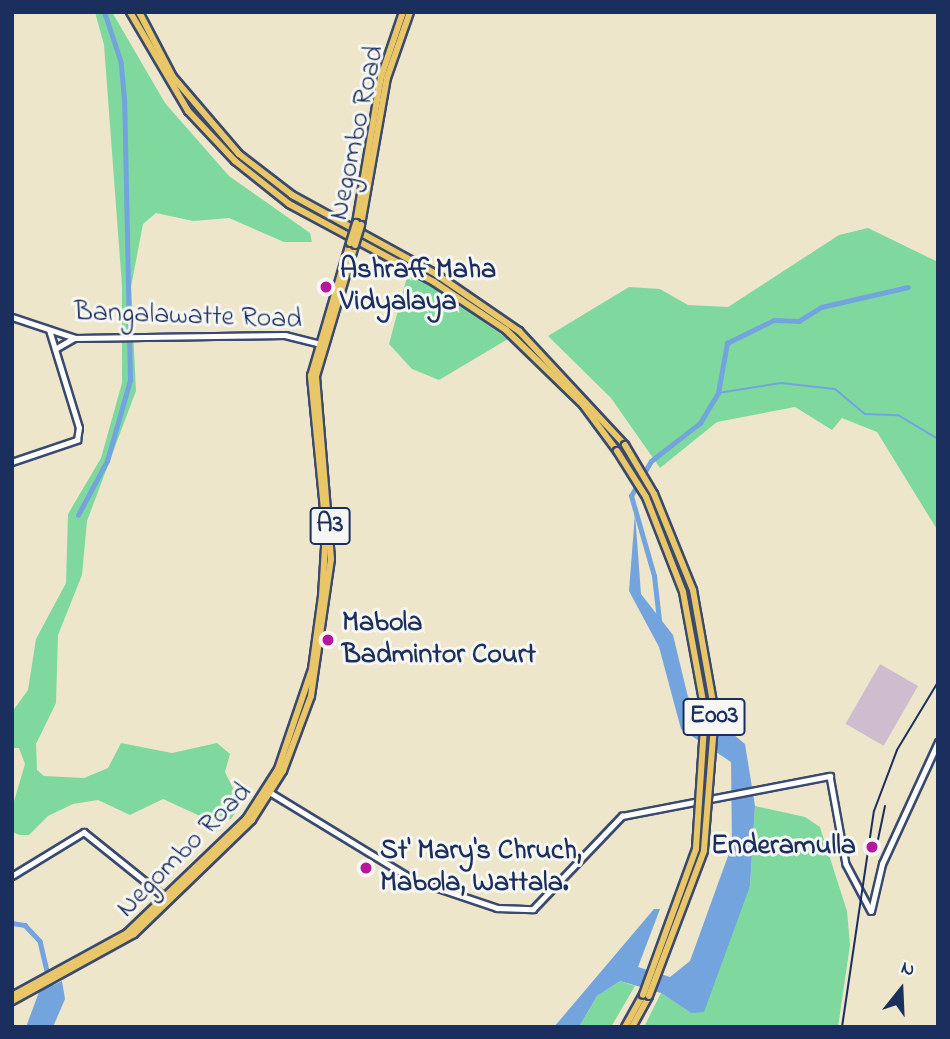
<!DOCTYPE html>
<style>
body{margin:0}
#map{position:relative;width:950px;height:1039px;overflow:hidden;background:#ede6cb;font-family:"Indie Flower",sans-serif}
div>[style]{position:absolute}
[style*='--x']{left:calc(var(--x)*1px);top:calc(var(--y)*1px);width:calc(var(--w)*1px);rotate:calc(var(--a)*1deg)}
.industrial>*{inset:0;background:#cfbdcf;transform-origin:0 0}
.green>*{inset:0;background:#7fd99f}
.water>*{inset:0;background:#73a4de}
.stream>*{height:2px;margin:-1px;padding:0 1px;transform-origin:1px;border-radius:1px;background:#73a4de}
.canal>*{height:4.5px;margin:-2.25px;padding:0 2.25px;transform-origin:2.25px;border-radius:2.25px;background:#73a4de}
.roads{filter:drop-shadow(2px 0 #3a4a6e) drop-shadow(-2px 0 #3a4a6e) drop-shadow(0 2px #3a4a6e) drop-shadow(0 -2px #3a4a6e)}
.tertiary>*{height:4.5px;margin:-2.25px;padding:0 2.25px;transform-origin:2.25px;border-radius:2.25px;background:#fff}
.trunk>*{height:6px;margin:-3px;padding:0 3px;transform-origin:3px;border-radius:3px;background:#e9c769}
.motorway>*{height:6px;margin:-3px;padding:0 3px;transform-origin:3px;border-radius:3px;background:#e9c769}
.rail>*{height:2px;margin:-1px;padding:0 1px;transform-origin:1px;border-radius:1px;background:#1b2f5e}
.bridges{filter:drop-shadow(2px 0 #3a4a6e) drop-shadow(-2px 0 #3a4a6e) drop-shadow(0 2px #3a4a6e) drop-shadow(0 -2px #3a4a6e)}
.trunk-bridge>*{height:6px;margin:-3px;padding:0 3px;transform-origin:3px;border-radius:3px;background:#e9c769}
.motorway-bridge>*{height:6px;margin:-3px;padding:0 3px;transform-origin:3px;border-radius:3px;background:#e9c769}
.dots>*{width:19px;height:19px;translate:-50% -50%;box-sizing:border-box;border:4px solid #f6f6f2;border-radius:50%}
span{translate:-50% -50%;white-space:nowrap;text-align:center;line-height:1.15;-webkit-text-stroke:6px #f6f6f2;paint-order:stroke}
.shield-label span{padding:2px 5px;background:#f6f6f2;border:2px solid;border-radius:5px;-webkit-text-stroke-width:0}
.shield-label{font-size:26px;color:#1b2f5e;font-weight:700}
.street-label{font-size:28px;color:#1b2f5e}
.poi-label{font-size:28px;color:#1b2f5e;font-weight:700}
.left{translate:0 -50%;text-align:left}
.right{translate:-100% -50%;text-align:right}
.frame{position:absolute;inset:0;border:14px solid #1b2f5e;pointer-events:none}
.north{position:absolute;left:866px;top:955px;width:70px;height:70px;-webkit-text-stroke:5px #f6f6f2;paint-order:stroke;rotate:18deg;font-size:19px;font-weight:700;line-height:28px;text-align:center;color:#1b2f5e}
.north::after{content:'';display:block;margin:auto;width:24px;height:32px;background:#1b2f5e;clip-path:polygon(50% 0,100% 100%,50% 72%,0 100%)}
</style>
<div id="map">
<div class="industrial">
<div style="left:880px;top:664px;width:44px;height:69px;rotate:30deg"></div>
</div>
<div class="green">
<div style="clip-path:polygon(95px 12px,112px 12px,165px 103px,229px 176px,310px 233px,312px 242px,284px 242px,229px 218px,193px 221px,156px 213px,143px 224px,131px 287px,136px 391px,87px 521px,82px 575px,58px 635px,56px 703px,36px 744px,37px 770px,44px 776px,84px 778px,108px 768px,121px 743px,172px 753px,217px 743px,230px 754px,225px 772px,241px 804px,231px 819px,213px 822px,163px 799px,130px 815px,98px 800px,73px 804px,48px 816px,29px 835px,20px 835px,12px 832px,12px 808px,25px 764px,19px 748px,12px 748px,12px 712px,28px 690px,36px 639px,66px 583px,68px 514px,101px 458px,122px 383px,122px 286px,104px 45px)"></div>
<div style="clip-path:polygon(868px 228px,938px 262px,938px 531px,877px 432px,842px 418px,832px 430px,795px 407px,717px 422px,660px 468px,611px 398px,548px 336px,629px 287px,660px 289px,688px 305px,728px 307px,839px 235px)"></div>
<div style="clip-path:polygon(408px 273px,435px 288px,508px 339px,439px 380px,412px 369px,389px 344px)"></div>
<div style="clip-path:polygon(755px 806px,805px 817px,820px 827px,847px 911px,850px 945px,838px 1027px,644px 1027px,661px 993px,691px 1013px,750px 886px)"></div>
<div style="clip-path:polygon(620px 981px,635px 986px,611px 1027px,579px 1027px,597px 996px)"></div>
</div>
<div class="water">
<div style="clip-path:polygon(635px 513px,641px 594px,673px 635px,688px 697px,745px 744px,755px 806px,750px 886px,704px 1012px,691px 1013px,661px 993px,620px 981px,597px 996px,579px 1027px,554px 1027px,654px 909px,660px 909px,638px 967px,670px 977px,690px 961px,732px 845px,731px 762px,681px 729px,659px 647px,629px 591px)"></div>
<div style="clip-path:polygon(62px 981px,65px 999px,53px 1027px,26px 1027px,39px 992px)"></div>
</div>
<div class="stream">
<div style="--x:718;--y:393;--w:64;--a:-9"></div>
<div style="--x:781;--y:383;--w:54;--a:6.3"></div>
<div style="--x:835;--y:389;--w:39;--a:40"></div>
<div style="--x:865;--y:414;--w:33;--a:2"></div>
<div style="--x:898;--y:415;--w:47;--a:31"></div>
</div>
<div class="canal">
<div style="--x:78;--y:515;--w:61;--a:-61.8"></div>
<div style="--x:107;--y:461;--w:84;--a:-74.1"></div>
<div style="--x:130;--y:380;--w:280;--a:-91.2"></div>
<div style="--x:124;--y:100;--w:37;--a:-95"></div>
<div style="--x:121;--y:63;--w:54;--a:-108.4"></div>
<div style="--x:659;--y:620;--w:44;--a:-96.5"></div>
<div style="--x:654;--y:576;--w:83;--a:-106"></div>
<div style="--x:631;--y:496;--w:40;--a:-60.3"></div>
<div style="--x:651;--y:461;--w:62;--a:-37.8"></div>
<div style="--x:700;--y:423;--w:35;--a:-59"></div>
<div style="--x:718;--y:393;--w:51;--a:-79.8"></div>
<div style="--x:727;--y:343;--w:52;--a:-26.1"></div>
<div style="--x:774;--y:320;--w:25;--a:2"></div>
<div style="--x:799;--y:321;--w:26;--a:-32"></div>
<div style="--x:821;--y:307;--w:89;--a:-12.9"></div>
<div style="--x:12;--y:923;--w:13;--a:9"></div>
<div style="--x:25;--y:925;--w:22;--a:47"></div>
<div style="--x:40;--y:941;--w:52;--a:76.8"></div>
</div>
<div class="roads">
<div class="tertiary">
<div style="--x:12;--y:317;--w:66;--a:18.4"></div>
<div style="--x:75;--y:338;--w:210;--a:-0.8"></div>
<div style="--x:285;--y:335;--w:38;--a:14"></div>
<div style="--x:55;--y:349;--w:22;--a:-30"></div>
<div style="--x:12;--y:462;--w:69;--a:-18.7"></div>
<div style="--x:77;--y:440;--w:12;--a:-81"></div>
<div style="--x:79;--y:428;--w:102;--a:-107"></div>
<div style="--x:268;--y:791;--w:171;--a:31.4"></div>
<div style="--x:414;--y:880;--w:88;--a:18.6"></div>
<div style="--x:497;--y:908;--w:36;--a:2"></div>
<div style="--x:533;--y:909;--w:129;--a:-46.3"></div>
<div style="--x:622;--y:816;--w:212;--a:-10.9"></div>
<div style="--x:830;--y:776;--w:89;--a:79.7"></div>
<div style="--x:846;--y:864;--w:53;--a:62"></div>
<div style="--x:871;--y:911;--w:48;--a:-76.8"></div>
<div style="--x:882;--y:864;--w:134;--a:-65.3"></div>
<div style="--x:12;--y:876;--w:84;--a:-31.4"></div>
<div style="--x:84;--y:832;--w:105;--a:38.8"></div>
</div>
<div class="trunk">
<div style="--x:356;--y:223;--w:148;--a:-80.3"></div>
<div style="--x:381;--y:77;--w:69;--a:-71.3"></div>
<div style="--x:361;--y:225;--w:149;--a:-80"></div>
<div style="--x:387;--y:78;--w:70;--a:-70.8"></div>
<div style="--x:12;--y:996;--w:131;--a:-28.7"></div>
<div style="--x:127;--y:933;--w:165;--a:-43.8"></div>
<div style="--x:246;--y:819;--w:59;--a:-57.4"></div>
<div style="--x:278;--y:769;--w:106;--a:-71.2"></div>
<div style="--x:312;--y:669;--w:74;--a:-82.2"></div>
<div style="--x:322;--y:596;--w:66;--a:-86.5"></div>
<div style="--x:326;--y:530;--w:155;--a:-95.6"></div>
<div style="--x:311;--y:376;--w:139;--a:-73.7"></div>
<div style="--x:12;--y:1001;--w:139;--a:-28.8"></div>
<div style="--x:134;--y:934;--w:164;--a:-44"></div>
<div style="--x:252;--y:820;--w:58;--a:-57.7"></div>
<div style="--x:283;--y:771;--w:80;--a:-69.5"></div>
<div style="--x:311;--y:696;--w:138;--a:-81.7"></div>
<div style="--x:331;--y:559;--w:184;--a:-94.7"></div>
<div style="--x:316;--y:376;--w:137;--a:-73.4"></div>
</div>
<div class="motorway">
<div style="--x:130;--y:12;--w:115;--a:59.6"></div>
<div style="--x:188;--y:111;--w:69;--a:46.8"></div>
<div style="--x:235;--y:161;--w:69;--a:38.5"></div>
<div style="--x:289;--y:204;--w:165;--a:28.3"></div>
<div style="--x:434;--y:282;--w:87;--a:33.7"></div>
<div style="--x:506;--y:330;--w:107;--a:44.2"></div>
<div style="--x:583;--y:405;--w:57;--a:53.5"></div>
<div style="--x:139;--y:12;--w:73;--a:62.4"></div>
<div style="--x:173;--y:77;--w:101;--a:49.4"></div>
<div style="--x:239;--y:154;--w:67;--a:37.7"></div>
<div style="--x:292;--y:195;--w:164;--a:28.7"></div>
<div style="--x:436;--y:274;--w:101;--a:34.5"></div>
<div style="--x:519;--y:331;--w:156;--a:47.1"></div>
<div style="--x:625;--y:1027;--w:37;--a:-61"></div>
<div style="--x:632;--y:1027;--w:35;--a:-61"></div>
</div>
</div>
<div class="rail">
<div style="--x:875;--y:854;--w:49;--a:-78.2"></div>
<div style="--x:842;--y:1027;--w:218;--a:-81.6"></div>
<div style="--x:874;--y:811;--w:65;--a:-69.3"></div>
<div style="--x:897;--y:750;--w:79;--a:-58.9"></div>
</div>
<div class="bridges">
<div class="trunk-bridge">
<div style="--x:350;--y:243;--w:21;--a:-73"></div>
<div style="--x:355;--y:245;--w:21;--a:-73"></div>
</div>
<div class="motorway-bridge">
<div style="--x:625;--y:445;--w:57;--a:59.4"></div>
<div style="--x:654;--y:494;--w:104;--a:67.9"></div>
<div style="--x:693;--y:590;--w:125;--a:79.9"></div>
<div style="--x:715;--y:713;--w:138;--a:94.6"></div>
<div style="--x:704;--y:851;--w:155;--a:110.8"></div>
<div style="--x:617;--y:451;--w:54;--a:57.8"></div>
<div style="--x:646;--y:497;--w:102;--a:68.7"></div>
<div style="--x:683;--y:592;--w:122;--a:79.6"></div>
<div style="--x:705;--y:712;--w:137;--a:93.8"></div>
<div style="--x:696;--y:849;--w:155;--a:110"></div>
</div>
</div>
<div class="dots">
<div style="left:326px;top:287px;background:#b5179e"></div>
<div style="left:328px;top:640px;background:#b5179e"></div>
<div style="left:872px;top:847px;background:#b5179e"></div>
<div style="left:366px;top:868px;background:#b5179e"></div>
</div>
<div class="shield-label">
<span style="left:330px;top:526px">A3</span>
<span style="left:714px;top:717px">E003</span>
</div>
<div class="street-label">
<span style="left:358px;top:133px;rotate:-78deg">Negombo Road</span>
<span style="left:188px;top:317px;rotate:2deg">Bangalawatte Road</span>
<span style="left:185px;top:851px;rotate:-45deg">Negombo Road</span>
</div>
<div class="poi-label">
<span class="left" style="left:340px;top:287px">Ashraff Maha<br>Vidyalaya</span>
<span class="left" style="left:342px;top:640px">Mabola<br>Badmintor Court</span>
<span class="right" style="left:856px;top:847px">Enderamulla</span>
<span class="left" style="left:380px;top:868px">St' Mary's Chruch,<br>Mabola, Wattala.</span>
</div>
<div class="frame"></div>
<div class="north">N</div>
</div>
